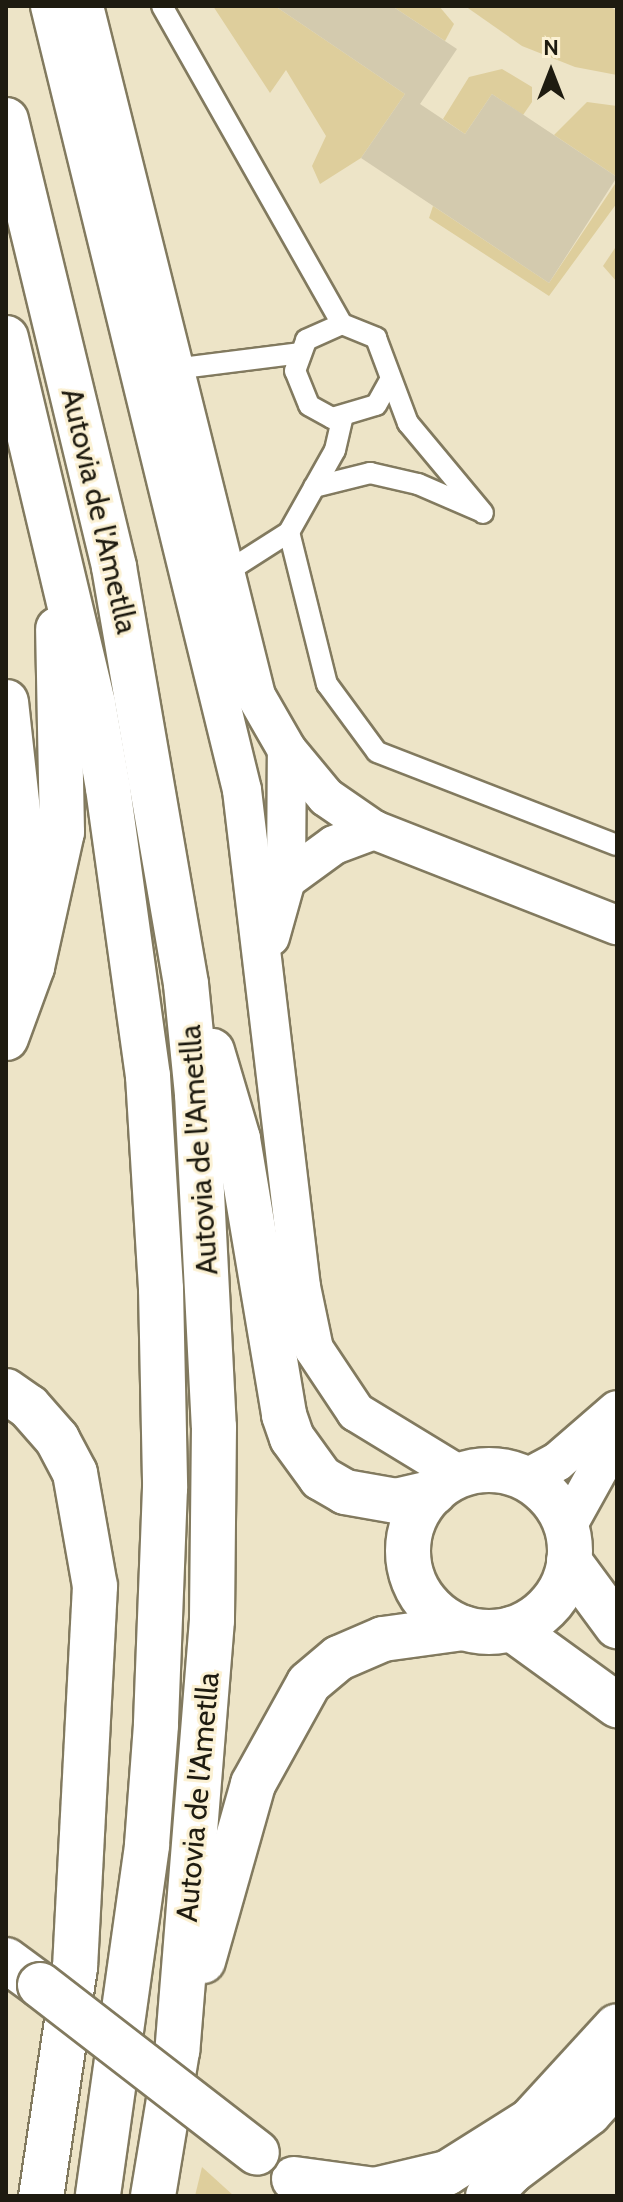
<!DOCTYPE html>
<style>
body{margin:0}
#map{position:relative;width:623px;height:2202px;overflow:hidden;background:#ede4c7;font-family:Cabin,sans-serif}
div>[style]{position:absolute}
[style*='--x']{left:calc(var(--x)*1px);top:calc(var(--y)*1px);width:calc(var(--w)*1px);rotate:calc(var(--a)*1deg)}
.green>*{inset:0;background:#dece9c}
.building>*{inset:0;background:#d3caae}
.roads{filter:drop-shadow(2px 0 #827a5f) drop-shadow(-2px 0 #827a5f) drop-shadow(0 2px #827a5f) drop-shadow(0 -2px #827a5f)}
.lane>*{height:20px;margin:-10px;padding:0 10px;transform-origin:10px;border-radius:10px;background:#fff}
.street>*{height:38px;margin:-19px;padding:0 19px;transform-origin:19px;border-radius:19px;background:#fff}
.secondary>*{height:44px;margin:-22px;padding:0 22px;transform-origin:22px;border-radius:22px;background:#fff}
.secondary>.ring{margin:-22px;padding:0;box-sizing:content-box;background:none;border:44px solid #fff;border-radius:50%}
.highway>*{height:44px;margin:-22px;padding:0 22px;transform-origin:22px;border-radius:22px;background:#fff}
.bridges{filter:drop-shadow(2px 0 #827a5f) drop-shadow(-2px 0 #827a5f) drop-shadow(0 2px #827a5f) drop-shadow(0 -2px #827a5f)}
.secondary-bridge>*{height:44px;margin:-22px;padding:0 22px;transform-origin:22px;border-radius:22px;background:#fff}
span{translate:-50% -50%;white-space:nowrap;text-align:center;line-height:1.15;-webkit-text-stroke:6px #fbf1d4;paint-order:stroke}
.street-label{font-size:30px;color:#1e1b10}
.frame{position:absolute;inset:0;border:8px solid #1e1b10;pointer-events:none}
.north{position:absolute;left:511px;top:32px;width:80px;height:80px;-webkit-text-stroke:6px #fbf1d4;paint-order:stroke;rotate:0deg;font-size:22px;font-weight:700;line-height:32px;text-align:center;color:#1e1b10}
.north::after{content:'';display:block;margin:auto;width:28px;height:36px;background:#1e1b10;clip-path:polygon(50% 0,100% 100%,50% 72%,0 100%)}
</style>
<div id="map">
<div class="green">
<div style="clip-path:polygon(213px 6px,275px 6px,405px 94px,361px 158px,320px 184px,312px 166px,326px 136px,286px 70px,270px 93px)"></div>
<div style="clip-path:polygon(392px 6px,439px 6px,454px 24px,445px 41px)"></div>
<div style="clip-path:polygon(465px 6px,609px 6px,617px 11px,617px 75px,575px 67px,522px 46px)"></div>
<div style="clip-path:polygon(502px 69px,532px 87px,532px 102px,523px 115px,492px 94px,465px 134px,443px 119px,469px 77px)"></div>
<div style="clip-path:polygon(587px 102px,617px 106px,617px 177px,554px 135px)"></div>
<div style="clip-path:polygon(617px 181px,617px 203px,549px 296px,429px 218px,433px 206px,549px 283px)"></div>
<div style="clip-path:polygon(617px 245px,617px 282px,603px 266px)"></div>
<div style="clip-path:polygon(202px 2167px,234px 2196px,195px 2196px)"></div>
</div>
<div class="building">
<div style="clip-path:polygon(275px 6px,392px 6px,457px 49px,420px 104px,465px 134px,492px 94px,617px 177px,549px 283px,361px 158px,405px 94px)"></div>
</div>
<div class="roads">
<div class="lane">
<div style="--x:162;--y:6;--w:365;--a:60.5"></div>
<div style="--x:174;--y:369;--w:128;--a:-7.2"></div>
<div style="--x:389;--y:382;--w:26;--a:119"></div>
<div style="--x:376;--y:405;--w:46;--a:163.5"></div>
<div style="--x:332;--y:418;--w:26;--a:-151"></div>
<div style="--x:309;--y:405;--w:37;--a:-112"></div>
<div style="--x:295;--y:371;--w:33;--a:-70"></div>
<div style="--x:306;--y:340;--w:39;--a:-24"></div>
<div style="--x:342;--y:324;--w:37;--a:22"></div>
<div style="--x:376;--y:338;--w:91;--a:69.4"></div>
<div style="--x:408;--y:423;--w:117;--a:50.2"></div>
<div style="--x:314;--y:487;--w:58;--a:-14"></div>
<div style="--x:370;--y:473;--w:49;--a:12.9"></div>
<div style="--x:418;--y:484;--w:65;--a:23.4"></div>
<div style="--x:289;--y:532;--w:157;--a:76"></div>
<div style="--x:327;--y:684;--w:84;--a:53.7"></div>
<div style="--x:377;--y:752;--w:257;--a:21.2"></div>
<div style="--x:225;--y:573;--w:76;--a:-32.6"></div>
<div style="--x:289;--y:532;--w:94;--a:-60.7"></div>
<div style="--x:335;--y:450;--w:32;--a:-77"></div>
</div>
<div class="street">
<div style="--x:50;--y:6;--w:807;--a:76.24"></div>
<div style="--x:242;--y:790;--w:500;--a:83.23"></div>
<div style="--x:301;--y:1287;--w:63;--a:78.2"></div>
<div style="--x:314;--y:1349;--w:76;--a:56.3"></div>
<div style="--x:356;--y:1412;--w:123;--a:31.4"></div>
<div style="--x:84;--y:6;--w:711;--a:76"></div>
<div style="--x:256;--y:696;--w:62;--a:60.1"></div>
<div style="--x:287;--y:750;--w:61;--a:50.3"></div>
<div style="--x:326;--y:797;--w:58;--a:34.5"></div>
<div style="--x:374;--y:830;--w:261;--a:21.4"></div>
<div style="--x:286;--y:880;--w:130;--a:-89.6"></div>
<div style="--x:270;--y:937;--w:59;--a:-74.3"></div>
<div style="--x:286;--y:880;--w:59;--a:-36.1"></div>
<div style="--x:334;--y:845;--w:43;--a:-20.6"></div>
<div style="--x:525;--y:1479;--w:36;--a:-28"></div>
<div style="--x:557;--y:1462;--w:79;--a:-40.9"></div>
<div style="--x:566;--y:1528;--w:105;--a:-61"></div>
</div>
<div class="secondary">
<div class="ring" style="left:408px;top:1470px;width:118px;height:118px"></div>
<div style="--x:569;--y:1561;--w:81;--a:53.6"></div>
<div style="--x:512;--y:1629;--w:130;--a:35.9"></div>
<div style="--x:6;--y:1960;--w:42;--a:36.3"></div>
<div style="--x:294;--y:2179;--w:82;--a:7.7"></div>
<div style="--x:375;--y:2190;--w:74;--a:-13.3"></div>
<div style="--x:447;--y:2173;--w:99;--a:-32.2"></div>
<div style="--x:531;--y:2120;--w:127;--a:-47.5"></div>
<div style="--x:488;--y:2196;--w:33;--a:-46"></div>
<div style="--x:511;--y:2172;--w:98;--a:-37.1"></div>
<div style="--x:589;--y:2113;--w:42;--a:-47.9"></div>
</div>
<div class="highway">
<div style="--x:6;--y:120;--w:460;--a:76.4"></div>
<div style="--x:114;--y:567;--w:423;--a:80.2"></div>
<div style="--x:186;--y:984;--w:111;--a:84.3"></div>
<div style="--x:197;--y:1094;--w:333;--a:87.1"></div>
<div style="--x:214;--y:1427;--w:193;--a:90.6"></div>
<div style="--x:212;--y:1620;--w:432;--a:94.6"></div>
<div style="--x:177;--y:2051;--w:147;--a:99.4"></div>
<div style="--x:6;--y:338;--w:375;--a:76.6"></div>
<div style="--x:93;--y:703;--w:86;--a:80"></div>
<div style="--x:108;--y:788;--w:291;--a:82.1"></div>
<div style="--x:148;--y:1076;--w:213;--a:86.5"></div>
<div style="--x:161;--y:1289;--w:199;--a:88.8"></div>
<div style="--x:165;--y:1488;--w:237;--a:92.2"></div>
<div style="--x:156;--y:1725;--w:121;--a:94.3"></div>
<div style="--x:147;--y:1846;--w:353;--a:98"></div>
<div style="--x:6;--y:702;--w:127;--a:83.7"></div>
<div style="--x:20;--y:828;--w:122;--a:96.6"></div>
<div style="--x:6;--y:1038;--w:76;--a:-69.9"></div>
<div style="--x:32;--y:967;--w:138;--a:-77.5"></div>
<div style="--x:62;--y:832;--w:203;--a:-91.1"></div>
<div style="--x:212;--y:1051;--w:92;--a:73.5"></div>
<div style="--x:238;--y:1139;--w:280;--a:80.5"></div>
<div style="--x:284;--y:1415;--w:24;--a:71"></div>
<div style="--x:292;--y:1438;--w:49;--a:54.1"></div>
<div style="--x:321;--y:1478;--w:28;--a:30"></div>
<div style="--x:345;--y:1492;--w:52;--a:10"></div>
<div style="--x:396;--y:1501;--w:39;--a:-13"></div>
<div style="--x:6;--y:1391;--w:28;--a:35"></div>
<div style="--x:29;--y:1407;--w:43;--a:48.8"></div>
<div style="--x:57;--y:1439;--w:38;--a:62"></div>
<div style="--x:75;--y:1473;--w:115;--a:80"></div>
<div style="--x:95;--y:1586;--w:382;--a:93"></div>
<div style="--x:75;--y:1967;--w:232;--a:98.4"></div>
<div style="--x:203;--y:1961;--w:184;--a:-74.2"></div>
<div style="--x:253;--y:1784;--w:115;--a:-61"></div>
<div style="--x:309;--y:1683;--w:39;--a:-40"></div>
<div style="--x:339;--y:1658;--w:48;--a:-23.4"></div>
<div style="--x:383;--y:1639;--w:81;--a:-7.8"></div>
</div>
</div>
<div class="bridges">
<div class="secondary-bridge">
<div style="--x:40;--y:1985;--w:274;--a:37.7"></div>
</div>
</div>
<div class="street-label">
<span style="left:99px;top:511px;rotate:77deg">Autovia de l'Ametlla</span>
<span style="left:199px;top:1150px;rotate:-94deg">Autovia de l'Ametlla</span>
<span style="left:198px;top:1797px;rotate:-85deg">Autovia de l'Ametlla</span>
</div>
<div class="frame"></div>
<div class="north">N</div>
</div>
